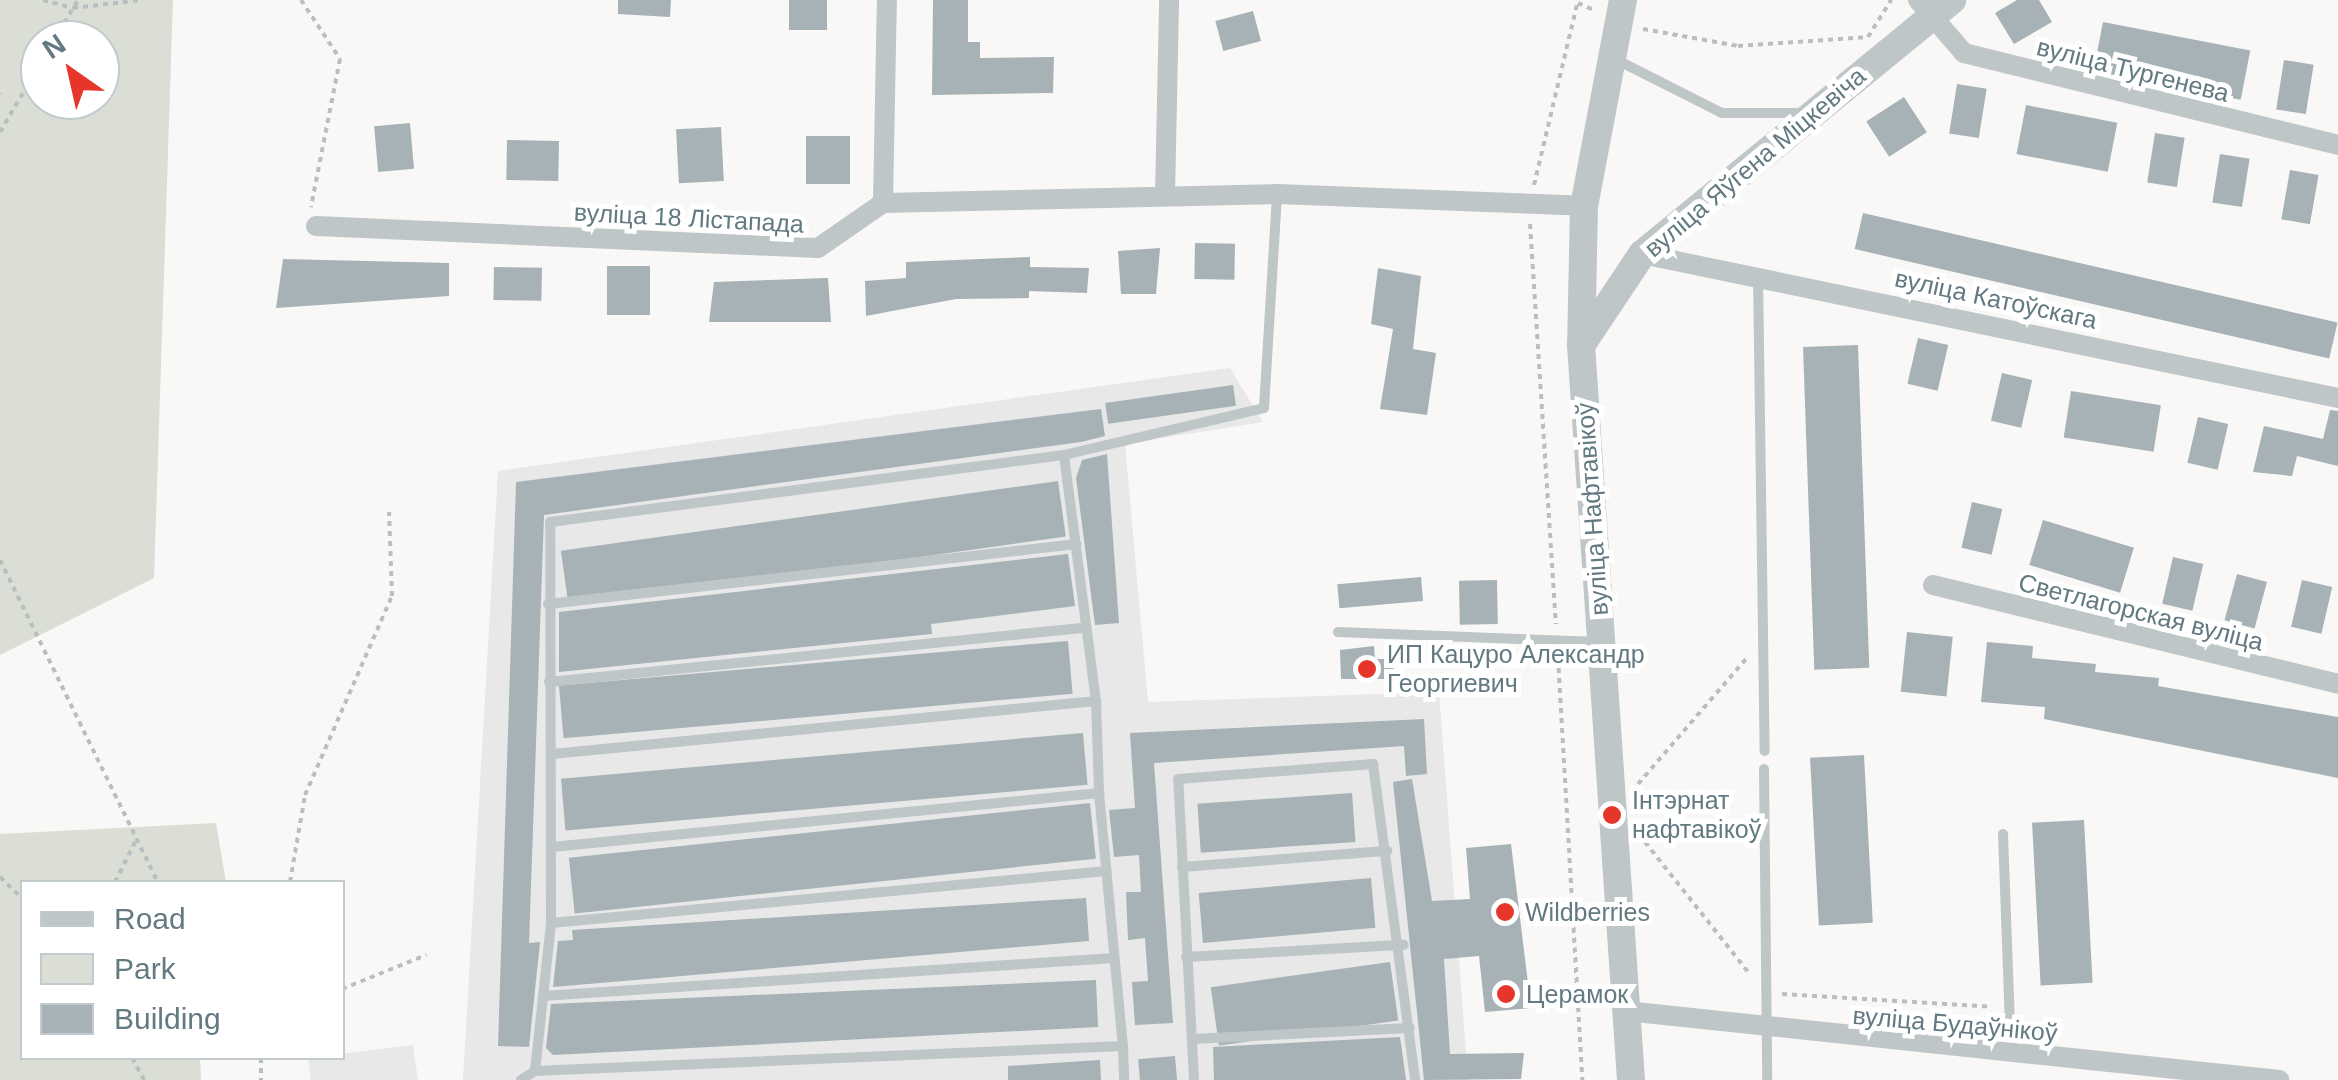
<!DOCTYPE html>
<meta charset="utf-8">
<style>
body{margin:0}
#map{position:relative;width:2338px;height:1080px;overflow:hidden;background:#f9f8f6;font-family:Helvetica,sans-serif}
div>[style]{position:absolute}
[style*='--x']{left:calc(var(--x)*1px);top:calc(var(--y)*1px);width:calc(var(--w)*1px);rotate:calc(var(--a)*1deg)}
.built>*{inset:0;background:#e7e8e7}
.green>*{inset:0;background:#daded5}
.building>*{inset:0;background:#a6b2b6;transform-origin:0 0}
.path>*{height:4px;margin-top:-2px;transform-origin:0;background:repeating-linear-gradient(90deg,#b9bec0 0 5px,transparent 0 10px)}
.service>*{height:10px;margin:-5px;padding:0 5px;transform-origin:5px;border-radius:5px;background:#bfc6c8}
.minor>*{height:20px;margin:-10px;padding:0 10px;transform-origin:10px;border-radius:10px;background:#bfc6c8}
.tertiary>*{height:28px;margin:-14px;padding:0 14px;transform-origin:14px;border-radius:14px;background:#bfc6c8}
.dots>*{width:28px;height:28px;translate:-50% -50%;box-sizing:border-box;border:5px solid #fff;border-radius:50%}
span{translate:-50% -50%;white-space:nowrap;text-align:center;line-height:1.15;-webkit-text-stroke:10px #fff;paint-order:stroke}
.street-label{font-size:25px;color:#637a82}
.poi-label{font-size:25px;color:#637a82}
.left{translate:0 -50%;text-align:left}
.legend{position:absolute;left:20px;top:880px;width:325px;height:180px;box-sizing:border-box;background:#fff;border:2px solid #c1cacd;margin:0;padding:12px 18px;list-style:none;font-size:30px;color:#637a82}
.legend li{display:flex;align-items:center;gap:20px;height:50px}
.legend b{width:50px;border:2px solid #c1cacd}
.north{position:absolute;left:20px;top:20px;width:100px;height:100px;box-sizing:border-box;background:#fff;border:2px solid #c1cacd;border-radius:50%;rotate:326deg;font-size:28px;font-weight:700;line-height:40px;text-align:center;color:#637a82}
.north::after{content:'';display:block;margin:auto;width:35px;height:45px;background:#e63629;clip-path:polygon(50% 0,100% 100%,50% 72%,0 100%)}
</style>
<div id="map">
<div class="built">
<div style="clip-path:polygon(1230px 368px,1263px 422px,1125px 444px,1148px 702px,1439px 692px,1468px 1080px,463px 1080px,498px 471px)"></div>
<div style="clip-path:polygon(413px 1045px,418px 1080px,311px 1080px,308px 1058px)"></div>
</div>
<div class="green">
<div style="clip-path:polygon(evenodd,0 0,173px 0,154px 578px,0 655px,0 0,40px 40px,100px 40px,100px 100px,40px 100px,40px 40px)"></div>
<div style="clip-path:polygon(216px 823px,226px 882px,22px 882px,22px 1058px,200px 1058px,201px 1080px,0 1080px,0 834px)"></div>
</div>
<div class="building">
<div style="clip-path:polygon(618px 0,671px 0,670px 17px,618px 14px)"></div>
<div style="left:789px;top:0;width:38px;height:30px"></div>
<div style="clip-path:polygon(933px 0,968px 0,968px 42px,980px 42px,980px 58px,1054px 57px,1053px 93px,932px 95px)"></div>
<div style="clip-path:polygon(2017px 0,2039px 0,2052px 22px,2014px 44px,1995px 13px)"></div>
<div style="left:1253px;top:11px;width:31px;height:39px;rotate:75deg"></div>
<div style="left:2103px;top:22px;width:150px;height:50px;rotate:11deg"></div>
<div style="left:2284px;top:60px;width:30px;height:50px;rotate:9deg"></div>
<div style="left:1957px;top:84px;width:30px;height:50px;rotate:9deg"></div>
<div style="left:1904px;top:97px;width:42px;height:45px;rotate:57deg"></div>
<div style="left:2026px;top:105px;width:93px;height:50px;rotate:11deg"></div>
<div style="left:410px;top:123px;width:46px;height:36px;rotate:85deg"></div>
<div style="left:721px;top:127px;width:54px;height:45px;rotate:87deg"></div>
<div style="left:2155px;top:133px;width:30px;height:50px;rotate:9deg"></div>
<div style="left:806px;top:136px;width:44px;height:48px"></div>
<div style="left:507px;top:140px;width:52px;height:40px;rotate:1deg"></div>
<div style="left:2220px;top:154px;width:30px;height:49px;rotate:9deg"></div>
<div style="left:2290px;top:170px;width:29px;height:50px;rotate:10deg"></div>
<div style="left:1863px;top:213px;width:487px;height:37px;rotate:13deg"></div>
<div style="left:1195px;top:243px;width:40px;height:36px;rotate:1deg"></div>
<div style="clip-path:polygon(1160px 248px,1156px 294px,1121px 294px,1118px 251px)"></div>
<div style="clip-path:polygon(1030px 257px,1030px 267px,1089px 268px,1087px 293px,1029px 291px,1029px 298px,956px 299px,866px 316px,865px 281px,906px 278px,906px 262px)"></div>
<div style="clip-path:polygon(283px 259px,449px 263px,449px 296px,276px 308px)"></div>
<div style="left:607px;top:266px;width:43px;height:49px"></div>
<div style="left:494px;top:267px;width:48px;height:33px;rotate:1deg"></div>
<div style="clip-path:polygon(1378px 268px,1421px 276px,1413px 349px,1436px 353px,1427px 415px,1380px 409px,1393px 329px,1371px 324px)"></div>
<div style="clip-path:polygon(828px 278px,831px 322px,709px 322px,714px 282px)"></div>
<div style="left:1918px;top:338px;width:31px;height:47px;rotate:13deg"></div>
<div style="left:1858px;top:345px;width:323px;height:55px;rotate:88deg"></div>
<div style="left:2002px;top:373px;width:31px;height:49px;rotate:13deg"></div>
<div style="left:1233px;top:385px;width:21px;height:129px;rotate:82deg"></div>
<div style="left:2071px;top:391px;width:91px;height:47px;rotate:9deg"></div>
<div style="clip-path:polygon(1101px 409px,1105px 436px,1081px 442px,544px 515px,529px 943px,540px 942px,529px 1047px,498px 1046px,516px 482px)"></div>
<div style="clip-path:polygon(2330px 410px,2338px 411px,2338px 466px,2297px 456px,2292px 476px,2253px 472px,2264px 426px,2323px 439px)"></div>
<div style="left:2198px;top:417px;width:31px;height:47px;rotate:13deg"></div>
<div style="clip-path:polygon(1107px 454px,1119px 623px,1095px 625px,1076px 478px,1082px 460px)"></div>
<div style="left:1058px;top:481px;width:56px;height:502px;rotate:82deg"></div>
<div style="left:1972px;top:502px;width:31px;height:47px;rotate:13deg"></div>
<div style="left:2043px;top:520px;width:95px;height:47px;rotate:17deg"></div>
<div style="clip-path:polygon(1068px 554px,1075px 606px,931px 624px,932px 634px,559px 672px,559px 612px)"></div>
<div style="left:2173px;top:557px;width:31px;height:48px;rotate:13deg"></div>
<div style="left:2237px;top:574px;width:31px;height:48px;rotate:15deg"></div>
<div style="left:1421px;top:577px;width:24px;height:84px;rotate:85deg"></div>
<div style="left:1497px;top:580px;width:44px;height:38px;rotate:89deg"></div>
<div style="left:2302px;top:580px;width:31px;height:48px;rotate:13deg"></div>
<div style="left:1907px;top:632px;width:46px;height:60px;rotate:6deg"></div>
<div style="left:1068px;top:641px;width:53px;height:511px;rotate:85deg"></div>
<div style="clip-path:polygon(1987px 642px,2033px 646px,2032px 658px,2096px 664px,2095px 672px,2159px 678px,2158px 686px,2338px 717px,2338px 778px,2044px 719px,2045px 707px,1981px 702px)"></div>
<div style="clip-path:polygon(1374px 646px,1375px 659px,1393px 659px,1394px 679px,1341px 679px,1340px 650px)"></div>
<div style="clip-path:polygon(1424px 719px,1427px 774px,1406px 776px,1404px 746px,1154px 763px,1173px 1023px,1135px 1025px,1132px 982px,1148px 981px,1145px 938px,1128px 940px,1126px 892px,1141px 892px,1139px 855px,1114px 857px,1109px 810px,1135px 808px,1130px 733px)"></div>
<div style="left:1083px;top:733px;width:52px;height:524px;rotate:85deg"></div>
<div style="left:1864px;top:755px;width:168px;height:54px;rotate:87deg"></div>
<div style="clip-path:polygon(1412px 779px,1432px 901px,1470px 899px,1466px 848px,1511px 844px,1531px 1008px,1485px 1012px,1479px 956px,1444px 959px,1450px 1054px,1524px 1053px,1521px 1079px,1424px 1080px,1393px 782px)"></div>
<div style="left:1352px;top:793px;width:49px;height:155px;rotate:86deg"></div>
<div style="left:1090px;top:803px;width:56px;height:524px;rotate:84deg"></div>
<div style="left:2084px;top:820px;width:163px;height:52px;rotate:87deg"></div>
<div style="left:1371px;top:878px;width:50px;height:173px;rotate:85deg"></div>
<div style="clip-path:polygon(1086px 898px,1089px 941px,553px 987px,558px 941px,573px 940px,572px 930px)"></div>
<div style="left:1390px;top:962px;width:59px;height:181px;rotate:82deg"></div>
<div style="clip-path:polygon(1096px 980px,1098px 1027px,553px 1055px,546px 1048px,551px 1004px)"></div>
<div style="clip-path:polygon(1400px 1037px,1406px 1080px,1214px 1080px,1213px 1047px)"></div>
<div style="left:1175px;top:1056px;width:24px;height:37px;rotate:85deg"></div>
<div style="clip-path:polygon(1100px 1060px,1101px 1080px,1008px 1080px,1008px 1066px)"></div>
</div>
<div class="path">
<div style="--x:43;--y:0;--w:31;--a:15"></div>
<div style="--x:73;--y:8;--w:68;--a:-6.7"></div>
<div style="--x:301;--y:0;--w:71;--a:56.5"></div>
<div style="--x:340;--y:59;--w:151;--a:101.1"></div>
<div style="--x:1578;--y:3;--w:20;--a:24"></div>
<div style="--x:1643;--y:29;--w:97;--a:10.1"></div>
<div style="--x:1738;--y:46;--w:130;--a:-4"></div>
<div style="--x:1868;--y:37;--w:44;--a:-58.1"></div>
<div style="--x:54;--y:40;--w:47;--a:-59"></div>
<div style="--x:0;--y:93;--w:1;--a:90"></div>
<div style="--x:0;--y:132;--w:79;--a:-59.5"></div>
<div style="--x:1534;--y:185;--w:190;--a:-76.6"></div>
<div style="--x:1530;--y:224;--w:401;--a:86.3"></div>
<div style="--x:0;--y:560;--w:359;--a:63.9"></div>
<div style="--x:1558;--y:658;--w:423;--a:86.7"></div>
<div style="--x:1638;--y:784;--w:165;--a:-49.2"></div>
<div style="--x:1645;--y:842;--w:166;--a:51.6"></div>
<div style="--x:0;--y:877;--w:30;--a:44"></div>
<div style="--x:115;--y:882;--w:45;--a:-63.4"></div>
<div style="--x:290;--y:882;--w:88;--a:-80.2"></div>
<div style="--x:305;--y:795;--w:217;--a:-66.4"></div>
<div style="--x:392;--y:596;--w:84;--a:-92"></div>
<div style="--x:342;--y:989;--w:91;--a:-22"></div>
<div style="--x:1782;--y:994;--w:210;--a:3.5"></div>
<div style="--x:132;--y:1058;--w:25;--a:61"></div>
<div style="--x:261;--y:1058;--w:22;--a:90"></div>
</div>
<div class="service">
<div style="--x:1615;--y:59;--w:120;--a:26.8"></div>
<div style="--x:1722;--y:113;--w:82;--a:0"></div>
<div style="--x:1758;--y:275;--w:476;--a:89.2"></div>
<div style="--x:1064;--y:455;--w:205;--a:-13.2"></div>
<div style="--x:1264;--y:408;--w:214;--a:-86.5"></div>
<div style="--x:548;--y:604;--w:532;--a:-6.47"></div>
<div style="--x:1338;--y:632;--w:262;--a:2.2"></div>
<div style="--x:549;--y:682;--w:536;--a:-5.79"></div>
<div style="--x:552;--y:754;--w:547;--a:-5.56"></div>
<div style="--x:1764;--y:769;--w:311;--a:89.4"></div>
<div style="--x:2003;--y:834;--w:219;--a:87.9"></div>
<div style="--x:552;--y:847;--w:550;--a:-5.64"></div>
<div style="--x:1182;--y:867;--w:206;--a:-4.5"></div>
<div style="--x:551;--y:923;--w:558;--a:-5.34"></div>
<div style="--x:1186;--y:957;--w:218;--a:-3.2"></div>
<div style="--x:543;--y:996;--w:572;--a:-3.81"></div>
<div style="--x:1193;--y:1039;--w:217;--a:-2.9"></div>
<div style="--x:1123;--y:1046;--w:589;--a:177.57"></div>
<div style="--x:535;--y:1071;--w:149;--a:-83.8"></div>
<div style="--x:551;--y:923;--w:401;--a:-90.1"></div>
<div style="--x:550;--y:522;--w:518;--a:-7.43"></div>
<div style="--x:1064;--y:455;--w:248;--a:82.6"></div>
<div style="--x:1096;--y:701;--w:92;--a:88.1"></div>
<div style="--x:1099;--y:793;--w:254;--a:84.6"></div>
<div style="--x:1123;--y:1046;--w:34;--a:88"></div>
<div style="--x:521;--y:1080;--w:17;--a:-33"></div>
<div style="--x:1194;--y:1080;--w:301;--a:-93"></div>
<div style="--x:1178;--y:779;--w:196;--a:-4.4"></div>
<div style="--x:1373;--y:764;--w:319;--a:82.4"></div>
</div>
<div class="minor">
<div style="--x:1918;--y:0;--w:70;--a:49"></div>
<div style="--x:1964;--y:53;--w:385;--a:13.8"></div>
<div style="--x:1165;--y:196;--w:196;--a:-88.8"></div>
<div style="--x:883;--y:203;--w:203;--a:-88.9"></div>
<div style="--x:316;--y:226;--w:502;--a:2.51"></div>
<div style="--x:818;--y:248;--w:79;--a:-34.7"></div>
<div style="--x:883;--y:203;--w:394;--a:-1.3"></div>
<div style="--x:1277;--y:194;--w:307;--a:2.2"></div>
<div style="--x:1642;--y:254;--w:711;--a:11.69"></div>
<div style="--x:1933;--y:585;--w:417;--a:13.7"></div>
<div style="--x:1626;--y:1011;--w:657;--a:6.03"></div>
</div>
<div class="tertiary">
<div style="--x:1623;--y:0;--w:210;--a:100.7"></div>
<div style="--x:1584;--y:206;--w:139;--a:91.2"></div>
<div style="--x:1581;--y:345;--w:737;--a:86.11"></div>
<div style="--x:1582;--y:344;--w:108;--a:-56.3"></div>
<div style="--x:1642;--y:254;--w:401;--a:-39.3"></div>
</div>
<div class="dots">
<div style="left:1367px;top:669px;background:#e63629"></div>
<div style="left:1612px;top:815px;background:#e63629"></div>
<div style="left:1505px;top:912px;background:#e63629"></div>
<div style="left:1506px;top:994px;background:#e63629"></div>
</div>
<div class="street-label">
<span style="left:2133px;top:70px;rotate:14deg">вуліца Тургенева</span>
<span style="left:1755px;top:162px;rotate:-40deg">вуліца Яўгена Міцкевіча</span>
<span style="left:689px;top:218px;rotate:3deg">вуліца 18 Лістапада</span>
<span style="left:1996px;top:299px;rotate:12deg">вуліца Катоўскага</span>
<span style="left:1592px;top:509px;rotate:-94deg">вуліца Нафтавікоў</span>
<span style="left:2141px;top:612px;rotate:14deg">Светлагорская вуліца</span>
<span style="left:1955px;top:1024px;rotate:5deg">вуліца Будаўнікоў</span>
</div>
<div class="poi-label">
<span class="left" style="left:1387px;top:669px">ИП Кацуро Александр<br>Георгиевич</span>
<span class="left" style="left:1632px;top:815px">Інтэрнат<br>нафтавікоў</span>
<span class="left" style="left:1525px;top:912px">Wildberries</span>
<span class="left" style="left:1526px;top:994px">Церамок</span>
</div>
<ul class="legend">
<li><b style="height:12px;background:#bfc6c8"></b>Road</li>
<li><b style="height:28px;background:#daded5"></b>Park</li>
<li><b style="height:28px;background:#a6b2b6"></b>Building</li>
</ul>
<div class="north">N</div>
</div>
